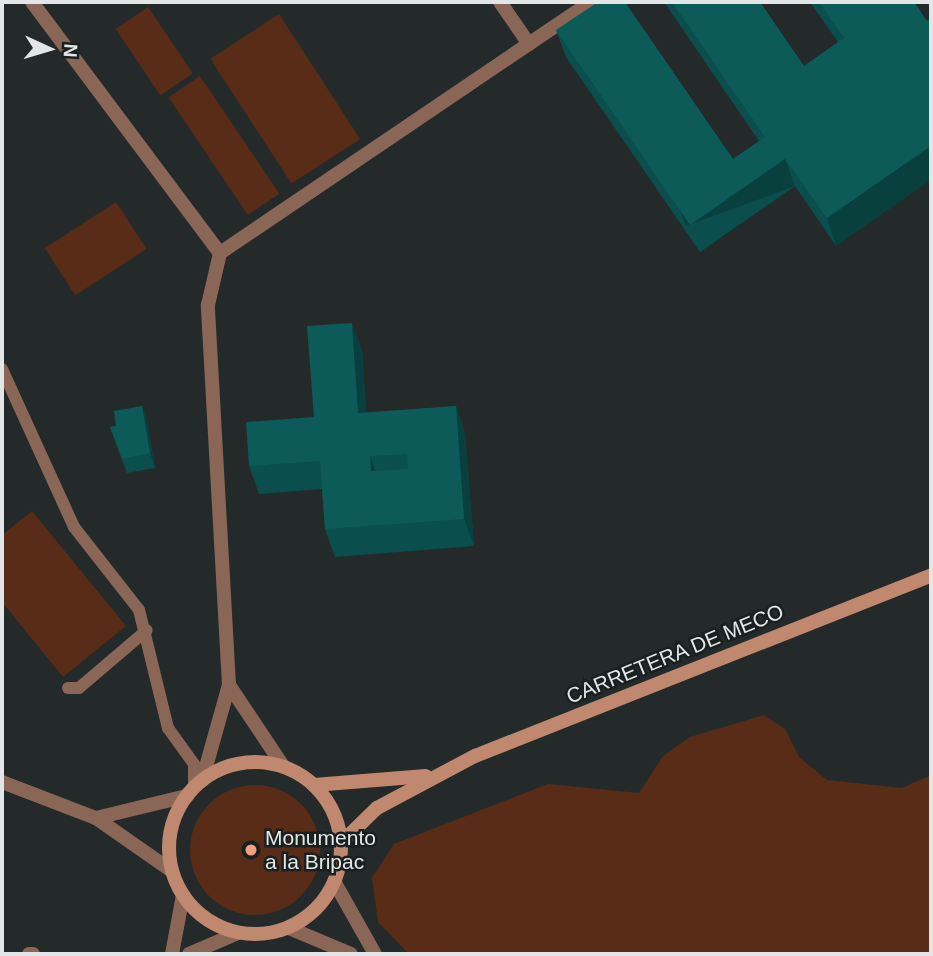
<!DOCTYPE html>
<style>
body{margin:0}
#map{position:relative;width:933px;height:956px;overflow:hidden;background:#242a2a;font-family:Helvetica,sans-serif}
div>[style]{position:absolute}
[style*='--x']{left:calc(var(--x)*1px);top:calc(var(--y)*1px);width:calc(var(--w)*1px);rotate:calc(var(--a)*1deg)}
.green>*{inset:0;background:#582c17;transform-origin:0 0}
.round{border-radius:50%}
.lane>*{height:12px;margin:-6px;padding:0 6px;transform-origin:6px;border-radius:6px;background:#896656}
.street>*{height:14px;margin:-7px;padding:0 7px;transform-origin:7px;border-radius:7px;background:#896656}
.secondary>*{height:14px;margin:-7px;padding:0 7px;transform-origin:7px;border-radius:7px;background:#c0886f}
.secondary>.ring{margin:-7px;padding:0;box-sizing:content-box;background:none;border:14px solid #c0886f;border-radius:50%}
.wall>*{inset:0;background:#0a4e4d}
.shaded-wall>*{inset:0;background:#08403e;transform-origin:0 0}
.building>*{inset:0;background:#0c5b59}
.dots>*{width:19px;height:19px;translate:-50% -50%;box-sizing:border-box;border:4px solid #1a2020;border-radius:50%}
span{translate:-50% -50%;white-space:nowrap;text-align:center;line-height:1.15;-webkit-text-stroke:5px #1a2020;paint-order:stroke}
.street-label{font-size:21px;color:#e2e6e6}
.poi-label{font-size:21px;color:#e2e6e6}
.left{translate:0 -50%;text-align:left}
.frame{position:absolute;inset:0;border:4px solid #e2e6e6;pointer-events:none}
.north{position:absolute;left:14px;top:14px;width:70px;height:70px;-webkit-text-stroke:5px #1a2020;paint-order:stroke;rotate:94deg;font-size:19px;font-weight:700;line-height:28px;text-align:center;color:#e2e6e6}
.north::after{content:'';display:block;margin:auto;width:24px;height:32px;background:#e2e6e6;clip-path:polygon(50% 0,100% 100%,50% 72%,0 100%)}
</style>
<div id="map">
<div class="green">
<div style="left:148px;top:7px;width:80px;height:39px;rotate:56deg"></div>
<div style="left:279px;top:14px;width:149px;height:82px;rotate:57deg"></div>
<div style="left:200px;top:76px;width:142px;height:38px;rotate:56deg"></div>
<div style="left:116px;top:202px;width:56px;height:85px;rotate:57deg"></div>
<div style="clip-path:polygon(32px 511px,126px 626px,63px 677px,2px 602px,2px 535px)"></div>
<div style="clip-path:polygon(764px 715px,785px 729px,799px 757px,827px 780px,902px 788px,931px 775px,931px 954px,409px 954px,378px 922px,372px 878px,394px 844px,548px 784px,639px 793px,663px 756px,690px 737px)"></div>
<div class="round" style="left:190px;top:785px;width:130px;height:130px"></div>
</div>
<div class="lane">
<div style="--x:2;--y:369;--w:174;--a:65.5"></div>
<div style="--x:74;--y:527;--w:105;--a:51.9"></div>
<div style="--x:139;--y:610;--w:122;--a:76.2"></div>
<div style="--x:168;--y:728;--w:44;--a:54.2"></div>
<div style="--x:194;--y:764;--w:24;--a:90"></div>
<div style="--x:68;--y:688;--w:11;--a:0"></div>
<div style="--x:79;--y:688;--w:89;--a:-40.5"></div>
</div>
<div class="street">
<div style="--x:32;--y:2;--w:314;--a:53.2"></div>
<div style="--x:500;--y:2;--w:51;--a:55.4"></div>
<div style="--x:229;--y:685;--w:97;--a:56.3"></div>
<div style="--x:202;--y:781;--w:100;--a:-74.3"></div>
<div style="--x:229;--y:685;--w:381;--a:-93.2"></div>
<div style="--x:208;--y:305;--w:53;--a:-77"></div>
<div style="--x:220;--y:253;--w:448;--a:-34.1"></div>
<div style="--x:2;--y:782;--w:101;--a:21"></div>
<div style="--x:96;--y:818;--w:93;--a:34.9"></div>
<div style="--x:96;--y:818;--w:94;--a:-13.6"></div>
<div style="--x:335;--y:883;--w:81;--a:60.6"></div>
<div style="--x:289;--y:928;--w:67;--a:22.8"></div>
<div style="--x:29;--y:954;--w:4;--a:0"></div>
<div style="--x:172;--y:954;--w:60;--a:-79.4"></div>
<div style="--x:189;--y:954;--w:53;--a:-23.2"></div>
</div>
<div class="secondary">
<div class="ring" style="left:169px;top:762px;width:158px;height:158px"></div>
<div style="--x:314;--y:785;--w:112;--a:-4.6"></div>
<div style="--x:342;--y:842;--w:49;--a:-44.2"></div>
<div style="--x:377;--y:808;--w:111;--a:-28"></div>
<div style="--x:475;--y:756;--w:491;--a:-21.6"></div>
</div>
<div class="wall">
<div style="clip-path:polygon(664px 2px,760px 2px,804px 66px,838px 42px,810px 2px,914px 2px,927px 21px,836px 246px,795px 186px,700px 252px,566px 57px,556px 30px,733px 159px,759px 141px)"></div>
<div style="clip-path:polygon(362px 350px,366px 413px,456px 406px,465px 433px,474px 546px,335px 557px,325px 529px,322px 489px,259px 494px,249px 466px,314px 417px)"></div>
<div style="clip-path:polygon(142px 406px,147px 421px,155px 468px,127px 473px,110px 427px,116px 426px)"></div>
</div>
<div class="shaded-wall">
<div style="clip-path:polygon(931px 146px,931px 180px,836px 246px,827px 218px)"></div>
<div style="left:785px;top:159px;width:29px;height:116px;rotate:70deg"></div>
<div style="clip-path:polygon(352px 323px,362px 350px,368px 440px,358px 413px)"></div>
<div style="clip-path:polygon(142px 406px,147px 421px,155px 468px,150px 453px)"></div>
<div style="clip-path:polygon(456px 406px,465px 433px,474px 546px,464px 519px)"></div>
<div style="clip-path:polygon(370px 456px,380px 483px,371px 471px)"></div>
</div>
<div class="building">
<div style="clip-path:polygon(598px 2px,625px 2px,733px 159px,765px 137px,672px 2px,760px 2px,804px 66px,844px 38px,819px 2px,914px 2px,927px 21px,931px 18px,931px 146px,827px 218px,785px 159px,690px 225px,556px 30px)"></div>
<div style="clip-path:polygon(evenodd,352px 323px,358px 413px,456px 406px,464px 519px,325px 529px,320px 461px,249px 466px,246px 422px,314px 417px,307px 326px,352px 323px,407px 454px,408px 469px,371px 471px,370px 456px,407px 454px)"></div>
<div style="clip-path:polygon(142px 406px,150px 453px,122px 459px,110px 427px,116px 426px,114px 411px)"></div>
</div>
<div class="dots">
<div style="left:251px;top:850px;background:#f1a17d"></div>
</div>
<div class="street-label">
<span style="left:675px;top:654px;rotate:-22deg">CARRETERA DE MECO</span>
</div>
<div class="poi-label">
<span class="left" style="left:265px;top:850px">Monumento<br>a la Bripac</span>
</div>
<div class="frame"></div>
<div class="north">N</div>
</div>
